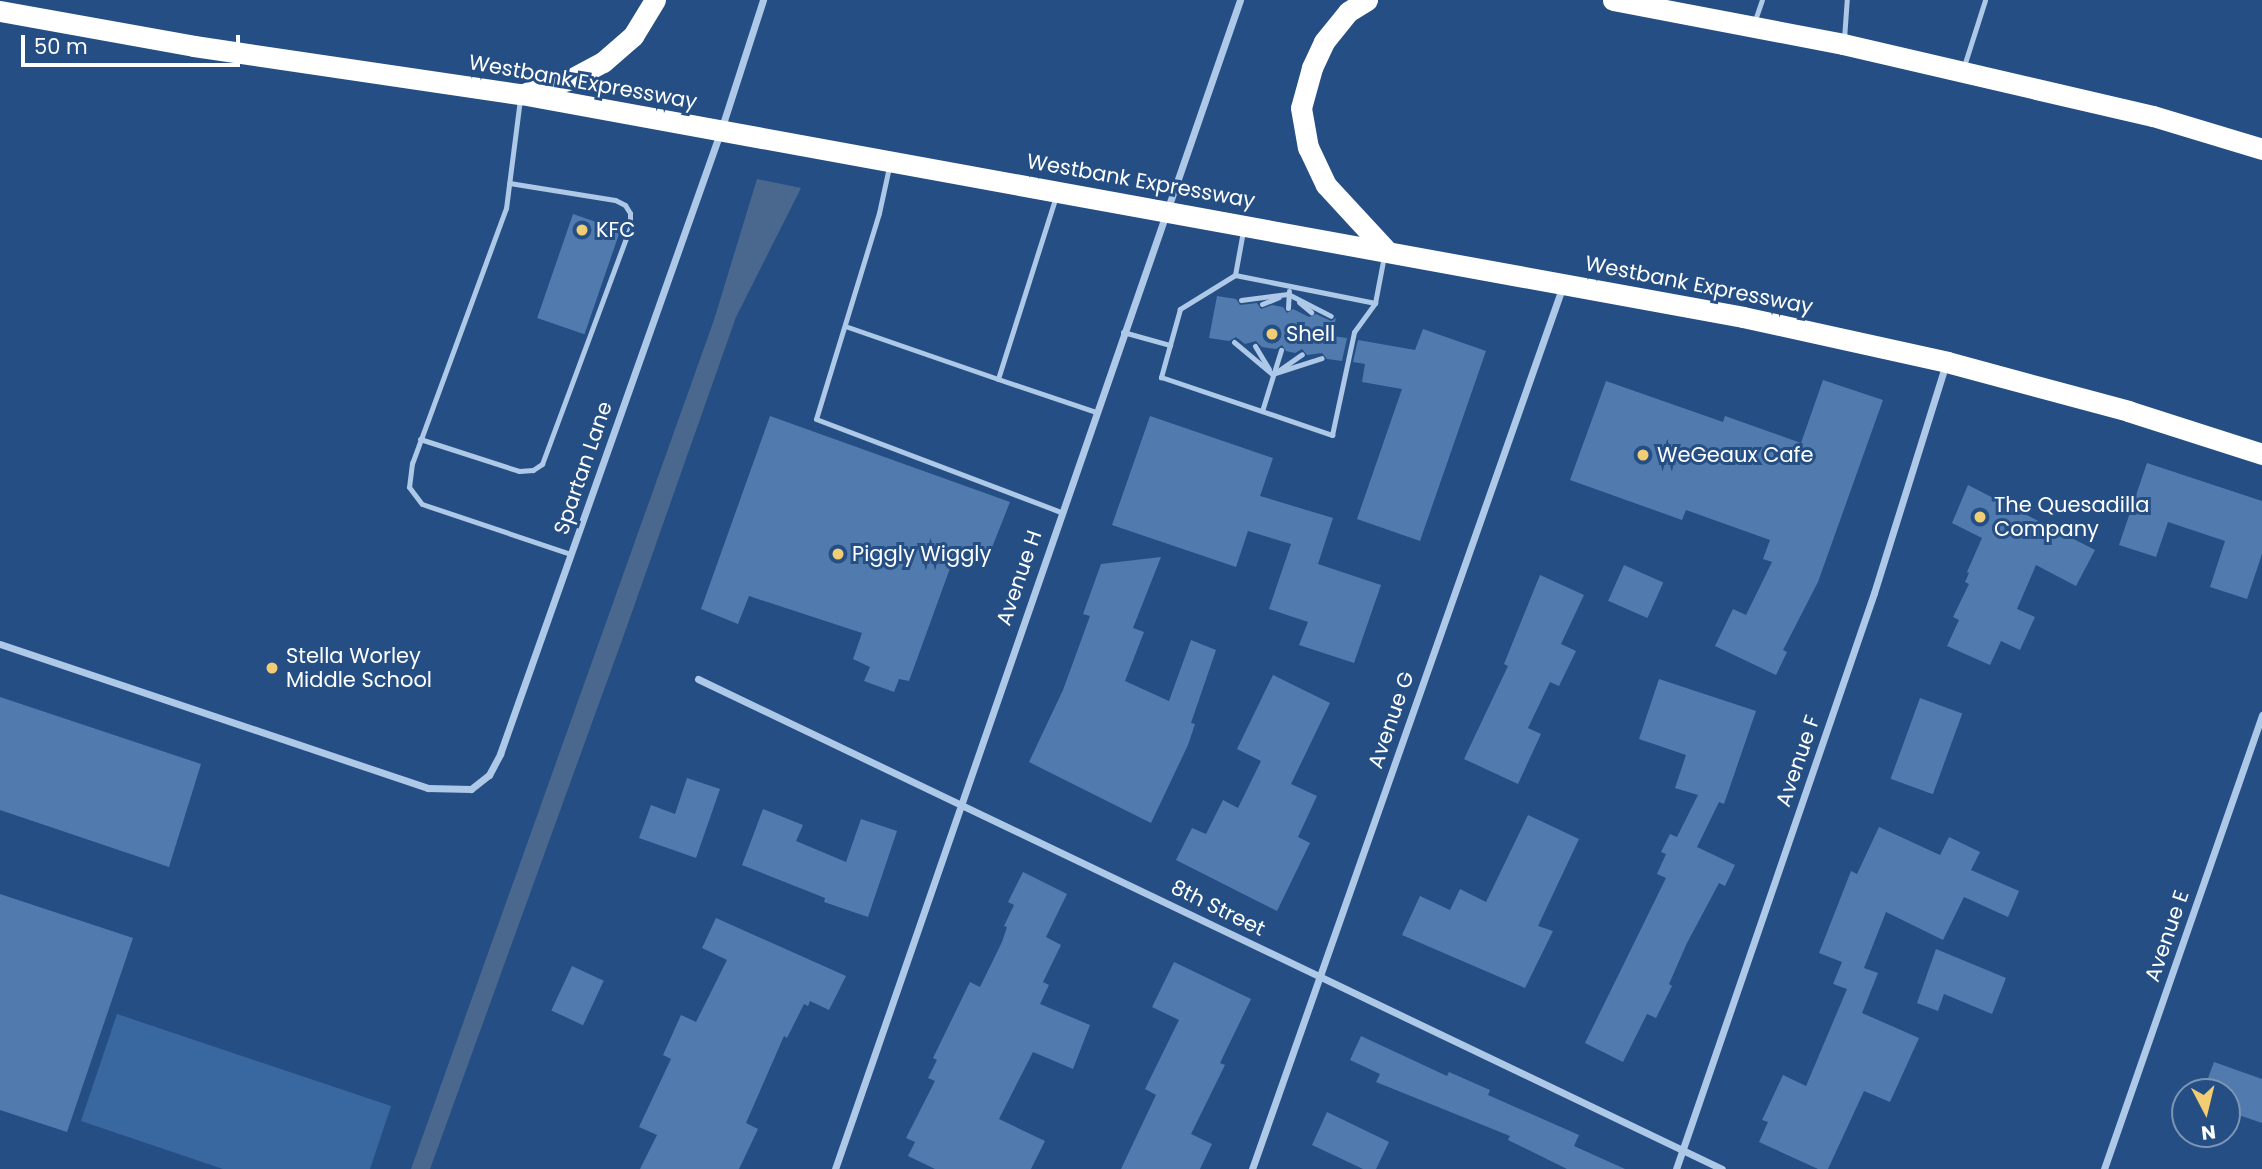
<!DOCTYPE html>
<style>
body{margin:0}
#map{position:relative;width:2262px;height:1169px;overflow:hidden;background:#254f84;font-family:Poppins,sans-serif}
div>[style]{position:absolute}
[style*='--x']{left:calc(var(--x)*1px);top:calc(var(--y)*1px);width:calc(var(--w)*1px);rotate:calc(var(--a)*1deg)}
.green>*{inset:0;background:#3968a1}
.water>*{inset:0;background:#4a688e}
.building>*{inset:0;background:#517bae;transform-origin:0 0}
.lane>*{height:5px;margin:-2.5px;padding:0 2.5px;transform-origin:2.5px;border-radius:2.5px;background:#aec8e8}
.street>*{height:7px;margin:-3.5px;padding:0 3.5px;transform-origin:3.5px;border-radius:3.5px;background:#aec8e8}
.highway>*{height:21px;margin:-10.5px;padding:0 10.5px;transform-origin:10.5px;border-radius:10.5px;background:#fff}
.dots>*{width:19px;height:19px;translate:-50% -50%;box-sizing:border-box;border:4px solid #254f84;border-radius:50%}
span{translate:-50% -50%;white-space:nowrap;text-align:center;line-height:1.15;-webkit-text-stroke:6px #254f84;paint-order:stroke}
.street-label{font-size:21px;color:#fff}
.poi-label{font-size:21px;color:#fff}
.left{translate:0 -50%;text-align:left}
.north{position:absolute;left:2171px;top:1078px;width:70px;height:70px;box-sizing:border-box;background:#254f84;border:2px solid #7c95b5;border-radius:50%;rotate:173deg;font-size:19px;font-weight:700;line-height:28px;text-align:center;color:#fff}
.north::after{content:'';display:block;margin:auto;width:24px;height:32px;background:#f2cd73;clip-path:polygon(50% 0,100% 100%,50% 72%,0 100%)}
.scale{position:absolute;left:21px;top:35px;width:219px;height:32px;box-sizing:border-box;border:4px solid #fff;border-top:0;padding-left:9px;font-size:21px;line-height:24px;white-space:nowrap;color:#fff;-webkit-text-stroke:5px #254f84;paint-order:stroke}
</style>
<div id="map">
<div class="green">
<div style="clip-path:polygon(117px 1014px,391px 1106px,370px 1169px,223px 1169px,81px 1121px)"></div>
</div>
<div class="water">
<div style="clip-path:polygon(757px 179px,801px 188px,736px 317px,626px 629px,430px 1169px,411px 1169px,714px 320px)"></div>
</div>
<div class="building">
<div style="left:573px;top:214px;width:50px;height:110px;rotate:19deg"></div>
<div style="clip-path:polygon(1217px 296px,1236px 299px,1240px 305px,1257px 303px,1261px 309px,1272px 305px,1283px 307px,1287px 313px,1293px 309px,1309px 317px,1316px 314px,1331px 321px,1336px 318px,1332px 336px,1347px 338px,1342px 361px,1327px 359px,1322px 353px,1307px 355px,1302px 349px,1295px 353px,1286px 351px,1282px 345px,1276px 349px,1262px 347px,1256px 341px,1245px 344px,1236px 337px,1229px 341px,1209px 338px)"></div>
<div style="clip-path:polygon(1423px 329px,1486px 351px,1420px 541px,1357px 519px,1402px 389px,1362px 382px,1365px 364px,1353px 362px,1358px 340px,1415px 350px)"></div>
<div style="clip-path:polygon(1823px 380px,1883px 400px,1818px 582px,1783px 650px,1787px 652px,1776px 675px,1715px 646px,1733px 609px,1746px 615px,1772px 562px,1763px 559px,1770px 540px,1686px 510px,1682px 520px,1570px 480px,1606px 381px,1723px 422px,1725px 416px,1801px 443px)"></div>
<div style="clip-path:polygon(770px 416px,1010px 502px,987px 560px,957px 549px,909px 681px,899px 679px,894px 692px,864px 681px,870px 667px,853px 659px,862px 633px,749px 596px,738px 624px,701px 609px)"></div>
<div style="clip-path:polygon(1150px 416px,1273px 458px,1260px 496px,1333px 518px,1318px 564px,1381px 585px,1354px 663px,1299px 645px,1308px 622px,1269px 609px,1291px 544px,1248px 531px,1236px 567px,1112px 525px)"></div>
<div style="clip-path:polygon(2147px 463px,2262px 501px,2262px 554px,2247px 599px,2210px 587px,2225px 541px,2168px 522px,2156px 557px,2119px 545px)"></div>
<div style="clip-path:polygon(1968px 485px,2095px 550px,2076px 586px,2036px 565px,2017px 609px,2035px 617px,2020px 650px,2001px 641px,1990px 665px,1947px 646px,1959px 620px,1953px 617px,1969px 584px,1965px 582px,1969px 573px,1967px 572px,1982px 538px,1952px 523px)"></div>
<div style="clip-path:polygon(1161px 557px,1133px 628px,1144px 632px,1125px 681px,1169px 701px,1191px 640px,1216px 650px,1191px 723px,1195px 724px,1188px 745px,1151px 823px,1029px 762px,1063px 690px,1090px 616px,1083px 614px,1101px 564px)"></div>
<div style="left:1624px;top:565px;width:43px;height:39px;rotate:24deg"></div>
<div style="clip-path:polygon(1540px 575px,1584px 595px,1561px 644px,1576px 651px,1559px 686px,1550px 682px,1528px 728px,1541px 734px,1518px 784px,1464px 759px,1508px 666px,1504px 664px)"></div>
<div style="clip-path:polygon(1273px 675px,1330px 703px,1291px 784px,1317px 796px,1298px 837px,1310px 843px,1277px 911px,1176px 860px,1192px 828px,1206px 834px,1223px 800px,1238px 808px,1261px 761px,1237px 749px)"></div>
<div style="clip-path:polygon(1659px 679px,1756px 711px,1724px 804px,1719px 802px,1697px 847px,1735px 865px,1725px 886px,1719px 883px,1687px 943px,1669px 984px,1672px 986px,1656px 1018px,1647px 1014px,1623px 1062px,1585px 1043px,1666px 878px,1657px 874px,1666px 854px,1661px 852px,1670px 834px,1677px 837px,1698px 795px,1675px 788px,1686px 755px,1639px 739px)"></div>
<div style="clip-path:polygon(0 697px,201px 764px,169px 867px,0 810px)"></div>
<div style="left:1920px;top:698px;width:45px;height:86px;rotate:20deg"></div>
<div style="clip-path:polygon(687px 778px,720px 789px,696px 858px,639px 838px,651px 805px,675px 814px)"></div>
<div style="clip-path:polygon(763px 809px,803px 825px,796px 841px,846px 862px,861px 819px,897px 831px,868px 917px,824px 902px,825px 898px,742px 865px)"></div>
<div style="clip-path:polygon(1528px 815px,1579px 839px,1538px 926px,1553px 931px,1525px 988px,1402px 935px,1420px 896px,1450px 910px,1460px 889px,1486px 902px)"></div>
<div style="clip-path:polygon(1879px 827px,1940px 855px,1949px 837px,1980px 852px,1971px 870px,2019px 891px,2008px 917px,1964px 897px,1943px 940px,1886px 912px,1864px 968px,1878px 973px,1862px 1013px,1919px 1038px,1890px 1102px,1864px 1091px,1828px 1169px,1818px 1169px,1759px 1142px,1768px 1122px,1762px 1120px,1783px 1075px,1806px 1086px,1847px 989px,1833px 984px,1842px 962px,1819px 953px,1851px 871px,1857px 874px)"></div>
<div style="clip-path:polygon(1023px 872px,1067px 894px,1046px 937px,1061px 945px,1043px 982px,1049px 985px,1040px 1004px,1090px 1025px,1073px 1069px,1033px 1052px,999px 1119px,1045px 1141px,1031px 1169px,935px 1169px,908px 1156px,915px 1142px,906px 1138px,935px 1081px,928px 1078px,937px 1060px,933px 1058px,970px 982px,980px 987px,1002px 942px,1007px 927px,1004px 926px,1014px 905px,1008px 902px)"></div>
<div style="clip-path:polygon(0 894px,133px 938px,67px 1132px,0 1110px)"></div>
<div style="clip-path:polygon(716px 918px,846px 976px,829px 1010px,810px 1001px,808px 1006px,804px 1004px,787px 1038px,784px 1036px,746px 1123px,758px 1129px,739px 1169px,640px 1169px,657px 1135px,639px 1127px,671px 1059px,663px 1055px,681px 1015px,696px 1022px,727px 960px,702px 948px)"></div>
<div style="clip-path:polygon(1936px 949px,2006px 978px,1992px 1014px,1944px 994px,1938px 1011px,1917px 1003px)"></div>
<div style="clip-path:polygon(1174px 962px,1251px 999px,1220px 1063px,1225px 1065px,1191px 1134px,1212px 1144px,1200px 1169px,1121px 1169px,1156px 1095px,1145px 1089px,1179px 1020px,1152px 1007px)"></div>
<div style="left:572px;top:966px;width:35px;height:49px;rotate:25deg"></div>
<div style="clip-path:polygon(1361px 1036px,1447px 1076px,1449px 1072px,1490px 1090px,1488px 1095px,1579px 1135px,1574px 1146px,1625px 1169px,1567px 1169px,1508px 1140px,1510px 1136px,1376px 1082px,1380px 1074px,1350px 1060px)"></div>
<div style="clip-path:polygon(2214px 1062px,2262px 1079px,2262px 1123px,2227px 1111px,2227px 1092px,2207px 1092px,2209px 1087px,2205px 1086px)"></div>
<div style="clip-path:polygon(1327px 1112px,1389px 1142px,1376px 1169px,1363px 1169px,1312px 1145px)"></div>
</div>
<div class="lane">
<div style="--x:1755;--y:20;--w:21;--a:-71"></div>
<div style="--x:1844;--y:39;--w:39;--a:-86"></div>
<div style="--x:1964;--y:66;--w:69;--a:-72.3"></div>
<div style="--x:520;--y:99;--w:110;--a:97.3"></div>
<div style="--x:506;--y:208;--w:272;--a:110.2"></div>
<div style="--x:412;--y:463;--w:24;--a:97"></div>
<div style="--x:409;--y:487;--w:21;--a:53"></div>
<div style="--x:422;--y:504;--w:157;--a:18.6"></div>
<div style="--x:889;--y:167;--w:47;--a:102.3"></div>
<div style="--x:879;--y:213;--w:215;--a:107"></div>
<div style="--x:816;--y:419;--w:262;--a:20.8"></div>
<div style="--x:1056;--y:196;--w:192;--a:107.6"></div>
<div style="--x:998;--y:379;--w:103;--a:18.6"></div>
<div style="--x:1243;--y:231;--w:45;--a:100.3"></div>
<div style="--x:1235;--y:275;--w:143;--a:11.3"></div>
<div style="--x:1375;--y:303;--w:48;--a:-79.2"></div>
<div style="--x:1235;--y:275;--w:65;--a:148.3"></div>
<div style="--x:1180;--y:309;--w:71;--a:105.6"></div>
<div style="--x:1161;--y:377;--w:181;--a:18.7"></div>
<div style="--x:1332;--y:435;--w:105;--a:-77.9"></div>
<div style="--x:1354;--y:332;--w:36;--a:-54"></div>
<div style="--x:1241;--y:300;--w:47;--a:-7.3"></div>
<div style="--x:1288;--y:294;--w:48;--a:27.1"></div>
<div style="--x:1299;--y:302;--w:16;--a:40"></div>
<div style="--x:1262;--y:304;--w:18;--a:-22"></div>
<div style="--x:1288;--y:308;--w:17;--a:-87"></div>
<div style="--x:845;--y:326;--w:162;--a:19.1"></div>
<div style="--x:1123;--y:332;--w:49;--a:15.5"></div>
<div style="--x:1234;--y:342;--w:50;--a:40.1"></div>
<div style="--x:1255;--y:346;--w:27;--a:59"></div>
<div style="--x:1278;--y:371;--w:29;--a:-35"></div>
<div style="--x:1272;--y:374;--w:52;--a:-17.7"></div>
<div style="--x:1262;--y:411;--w:64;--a:-72.7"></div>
<div style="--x:420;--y:439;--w:104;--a:17.9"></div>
<div style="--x:519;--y:471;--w:14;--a:-4"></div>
<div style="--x:533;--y:470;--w:11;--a:-34"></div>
<div style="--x:542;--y:464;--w:253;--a:-69.6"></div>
<div style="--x:630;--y:227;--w:14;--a:-90"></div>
<div style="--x:630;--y:213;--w:9;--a:-122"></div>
<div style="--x:625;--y:205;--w:11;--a:-153"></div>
<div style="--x:615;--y:200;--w:107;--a:-170.9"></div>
</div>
<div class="street">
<div style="--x:0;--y:644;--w:452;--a:18.6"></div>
<div style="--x:428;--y:788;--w:43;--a:1.3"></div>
<div style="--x:471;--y:789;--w:23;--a:-38"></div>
<div style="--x:489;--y:775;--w:24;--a:-62"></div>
<div style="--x:500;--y:754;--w:662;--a:-70.5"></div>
<div style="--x:721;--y:130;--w:137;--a:-72.1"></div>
<div style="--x:698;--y:679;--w:1135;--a:25.57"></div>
<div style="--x:835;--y:1169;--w:1237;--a:-70.89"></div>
<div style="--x:1252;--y:1169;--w:934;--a:-70.61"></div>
<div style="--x:1676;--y:1169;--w:609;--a:-71.03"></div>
<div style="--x:1874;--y:593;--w:241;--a:-72.6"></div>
<div style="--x:2104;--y:1169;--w:481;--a:-70.8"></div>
</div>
<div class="highway">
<div style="--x:1367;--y:0;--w:22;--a:148"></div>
<div style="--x:1348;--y:12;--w:38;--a:129"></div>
<div style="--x:1324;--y:42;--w:29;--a:115"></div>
<div style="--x:1312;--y:68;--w:41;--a:105.4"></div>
<div style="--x:1301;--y:108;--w:40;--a:80"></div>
<div style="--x:1308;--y:147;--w:42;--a:64.7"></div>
<div style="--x:1326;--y:185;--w:87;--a:47.3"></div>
<div style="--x:1613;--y:0;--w:234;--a:10.8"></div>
<div style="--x:1843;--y:44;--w:318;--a:13.1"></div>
<div style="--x:2153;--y:116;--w:114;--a:16.8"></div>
<div style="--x:0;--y:11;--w:197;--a:10.2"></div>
<div style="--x:194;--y:46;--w:331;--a:8.4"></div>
<div style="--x:521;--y:94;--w:1242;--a:10.34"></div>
<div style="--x:1743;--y:317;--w:209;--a:12.4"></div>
<div style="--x:1947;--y:362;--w:188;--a:15.1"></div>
<div style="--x:2128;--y:411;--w:141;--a:17.8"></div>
<div style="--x:526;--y:93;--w:47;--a:-17.3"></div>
<div style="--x:571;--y:79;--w:36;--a:-28"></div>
<div style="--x:603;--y:62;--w:40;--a:-41"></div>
<div style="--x:633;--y:36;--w:42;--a:-58.6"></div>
</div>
<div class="dots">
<div style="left:582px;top:230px;background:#f2cd73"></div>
<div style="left:1272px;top:334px;background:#f2cd73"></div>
<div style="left:1643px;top:455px;background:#f2cd73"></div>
<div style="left:1980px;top:517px;background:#f2cd73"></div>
<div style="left:838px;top:554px;background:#f2cd73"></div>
<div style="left:272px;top:668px;background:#f2cd73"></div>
</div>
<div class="street-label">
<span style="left:583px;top:82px;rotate:10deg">Westbank Expressway</span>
<span style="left:1141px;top:181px;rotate:10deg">Westbank Expressway</span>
<span style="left:1699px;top:285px;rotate:11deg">Westbank Expressway</span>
<span style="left:583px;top:468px;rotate:-71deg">Spartan Lane</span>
<span style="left:1019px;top:578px;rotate:-71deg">Avenue H</span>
<span style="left:1391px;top:720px;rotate:-71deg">Avenue G</span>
<span style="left:1798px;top:761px;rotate:-71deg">Avenue F</span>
<span style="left:1218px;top:908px;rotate:26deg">8th Street</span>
<span style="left:2167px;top:936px;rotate:-71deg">Avenue E</span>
</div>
<div class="poi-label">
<span class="left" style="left:596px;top:230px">KFC</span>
<span class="left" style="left:1286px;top:334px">Shell</span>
<span class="left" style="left:1657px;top:455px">WeGeaux Cafe</span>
<span class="left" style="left:1994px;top:517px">The Quesadilla<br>Company</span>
<span class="left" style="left:852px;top:554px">Piggly Wiggly</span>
<span class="left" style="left:286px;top:668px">Stella Worley<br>Middle School</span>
</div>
<div class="north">N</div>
<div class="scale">50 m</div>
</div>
